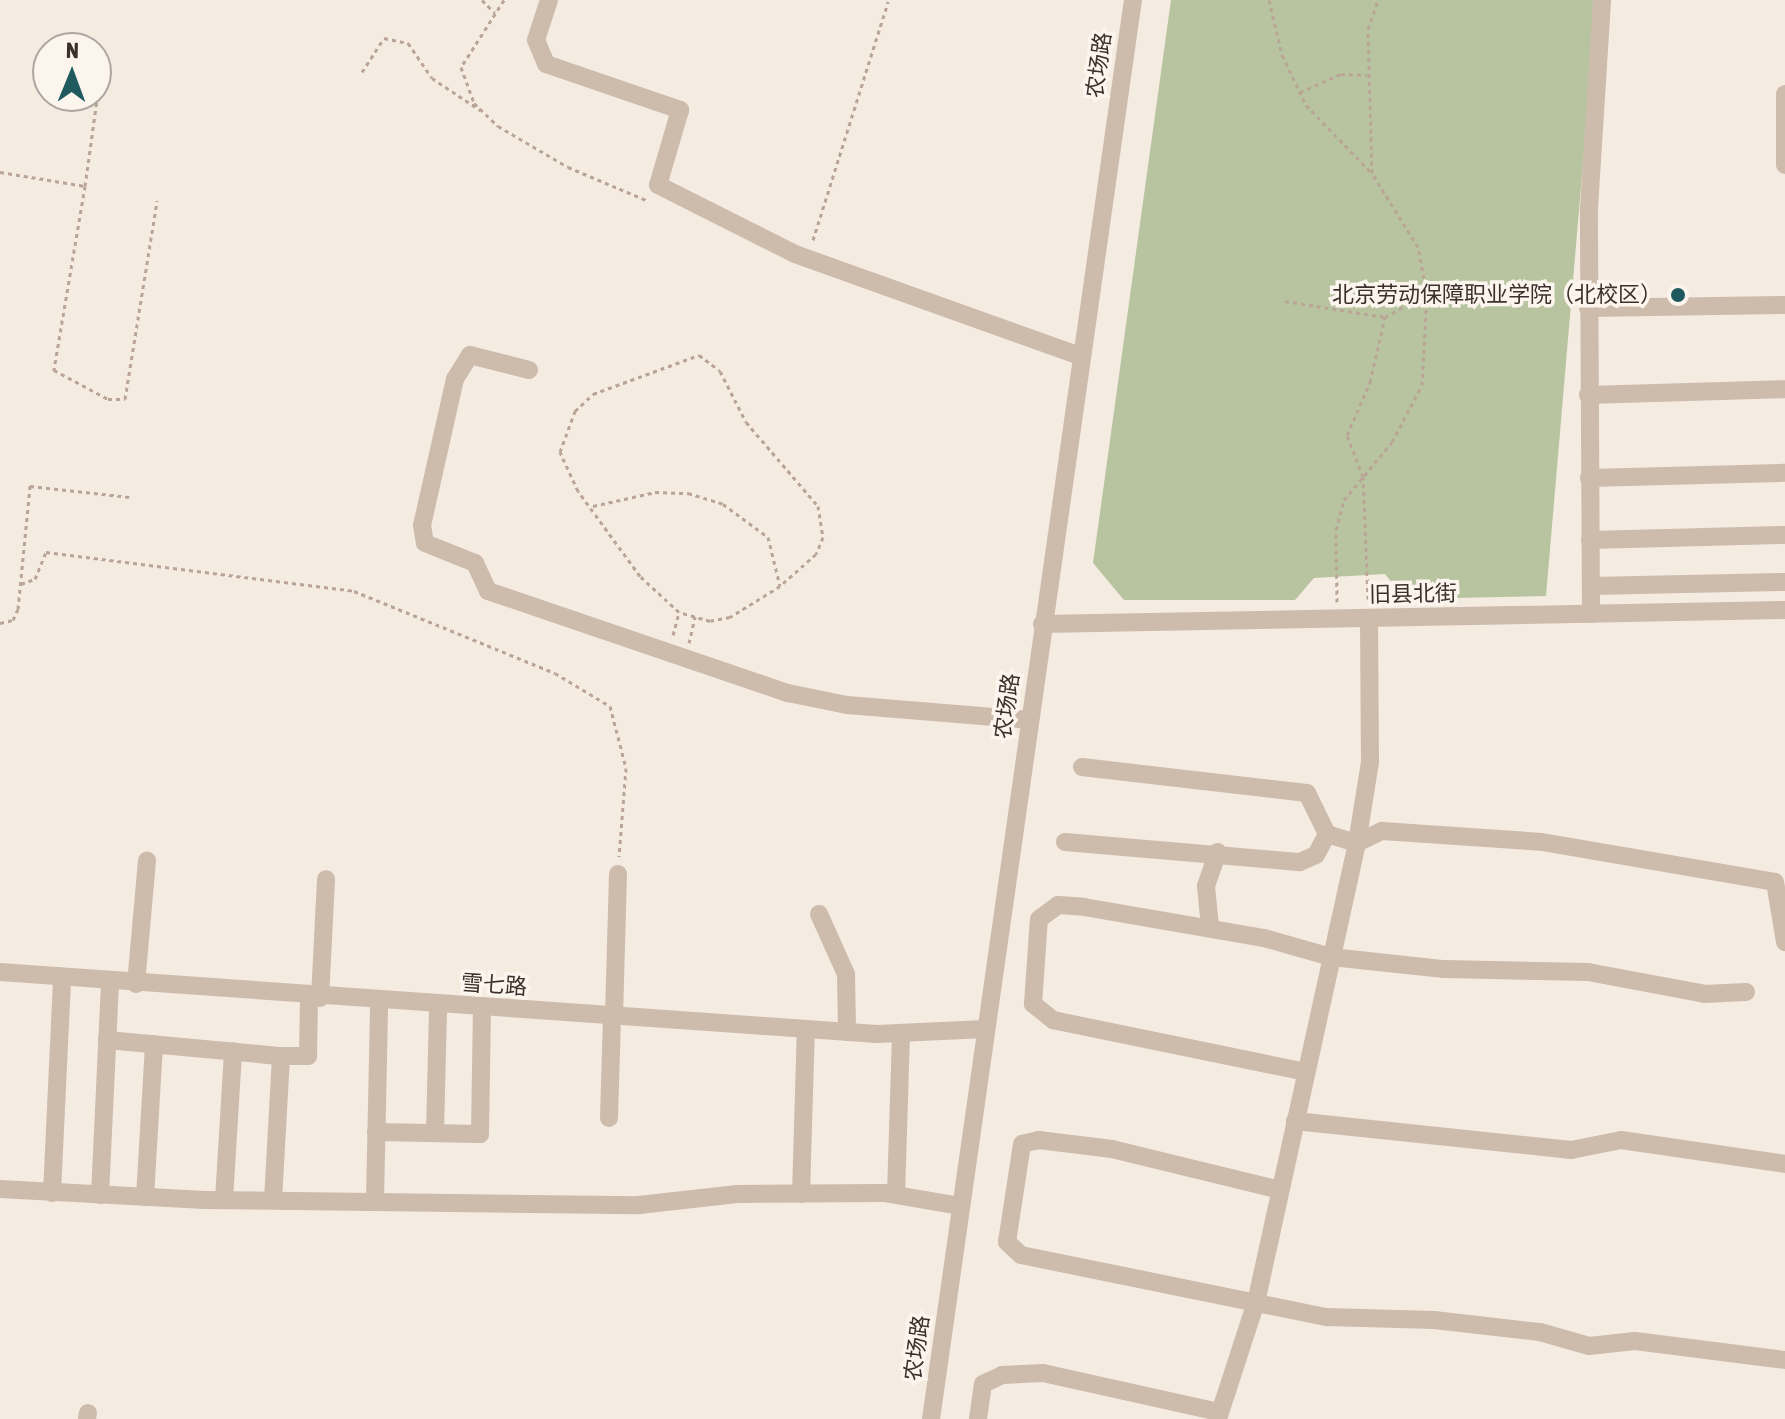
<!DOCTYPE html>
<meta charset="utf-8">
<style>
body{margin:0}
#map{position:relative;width:1785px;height:1419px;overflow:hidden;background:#f4ebe1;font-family:"Asap Condensed","Noto Sans SC",sans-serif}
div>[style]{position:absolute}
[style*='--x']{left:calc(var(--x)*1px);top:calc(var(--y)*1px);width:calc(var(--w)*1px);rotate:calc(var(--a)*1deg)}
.green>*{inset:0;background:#b8c4a0}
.path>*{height:3px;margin-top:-1.5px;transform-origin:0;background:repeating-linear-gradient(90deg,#b9a596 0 4px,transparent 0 8px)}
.minor>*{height:18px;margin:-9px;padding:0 9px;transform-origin:9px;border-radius:9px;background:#cdbbac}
.dots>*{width:22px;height:22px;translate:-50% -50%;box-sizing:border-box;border:4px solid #fbf5ee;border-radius:50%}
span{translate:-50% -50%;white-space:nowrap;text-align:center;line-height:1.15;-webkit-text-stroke:7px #fbf5ee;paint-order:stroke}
.street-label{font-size:22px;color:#3b302b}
.poi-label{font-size:22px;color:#3b302b}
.right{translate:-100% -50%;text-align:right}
.north{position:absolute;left:32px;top:32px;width:80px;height:80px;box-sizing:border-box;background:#fbf5ee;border:2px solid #aea6a0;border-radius:50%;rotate:1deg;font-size:22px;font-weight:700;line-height:32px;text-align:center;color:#3b302b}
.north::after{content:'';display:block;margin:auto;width:28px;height:36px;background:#1f5a5e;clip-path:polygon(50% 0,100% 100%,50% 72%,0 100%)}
</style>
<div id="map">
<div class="green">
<div style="clip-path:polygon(1171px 0,1597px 0,1546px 596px,1405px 599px,1385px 574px,1314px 578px,1295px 600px,1124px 600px,1093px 563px)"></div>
</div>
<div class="path">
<div style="--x:482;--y:0;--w:18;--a:45"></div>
<div style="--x:504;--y:0;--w:80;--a:122.7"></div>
<div style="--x:461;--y:67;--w:38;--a:70"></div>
<div style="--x:474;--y:103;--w:33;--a:44"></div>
<div style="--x:498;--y:126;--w:81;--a:30.4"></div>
<div style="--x:568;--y:167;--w:87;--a:23"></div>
<div style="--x:1269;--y:0;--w:57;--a:76.7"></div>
<div style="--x:1282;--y:55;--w:55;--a:64.4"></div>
<div style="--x:1306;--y:105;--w:95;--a:45.9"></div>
<div style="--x:362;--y:72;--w:40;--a:-57.1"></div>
<div style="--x:384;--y:38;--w:25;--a:12"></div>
<div style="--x:408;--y:43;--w:42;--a:55.6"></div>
<div style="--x:432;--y:78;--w:58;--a:33.7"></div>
<div style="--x:1300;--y:92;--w:45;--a:-23.7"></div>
<div style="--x:1341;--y:74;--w:26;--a:2"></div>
<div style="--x:0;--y:172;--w:86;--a:9.4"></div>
<div style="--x:85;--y:186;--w:187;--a:99.6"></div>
<div style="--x:54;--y:370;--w:61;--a:28.2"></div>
<div style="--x:108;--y:399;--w:17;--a:0"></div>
<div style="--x:125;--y:399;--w:201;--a:-80.8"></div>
<div style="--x:85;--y:186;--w:131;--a:-82.1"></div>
<div style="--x:813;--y:240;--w:250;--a:-72.5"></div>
<div style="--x:1285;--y:301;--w:101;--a:9.1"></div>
<div style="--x:699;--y:355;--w:26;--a:37"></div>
<div style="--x:720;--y:371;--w:57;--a:63"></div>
<div style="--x:746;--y:422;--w:111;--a:49.4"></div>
<div style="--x:818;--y:506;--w:31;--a:81"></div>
<div style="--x:823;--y:537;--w:18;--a:112"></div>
<div style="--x:816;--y:554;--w:48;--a:138.4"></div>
<div style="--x:780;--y:586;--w:59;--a:148.2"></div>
<div style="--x:730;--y:617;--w:20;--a:169"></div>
<div style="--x:710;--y:621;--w:32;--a:-164"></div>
<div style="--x:679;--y:612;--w:53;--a:-137.3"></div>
<div style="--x:640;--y:576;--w:105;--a:-126.1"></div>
<div style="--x:578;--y:491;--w:43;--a:-114.8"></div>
<div style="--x:560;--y:452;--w:44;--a:-69.9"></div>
<div style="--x:575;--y:411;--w:25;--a:-43"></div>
<div style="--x:593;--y:394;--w:113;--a:-20.2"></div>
<div style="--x:593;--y:506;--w:64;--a:-12.7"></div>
<div style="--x:655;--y:492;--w:33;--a:2"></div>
<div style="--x:688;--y:493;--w:37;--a:17"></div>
<div style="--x:723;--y:504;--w:56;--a:36.3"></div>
<div style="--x:768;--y:537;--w:50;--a:76.2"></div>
<div style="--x:21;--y:584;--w:15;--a:-20"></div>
<div style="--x:35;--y:579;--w:29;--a:-68"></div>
<div style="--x:46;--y:552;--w:310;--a:7.2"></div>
<div style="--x:354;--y:591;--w:217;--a:22.2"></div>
<div style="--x:555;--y:673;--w:64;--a:31"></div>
<div style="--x:610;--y:706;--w:64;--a:75.5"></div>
<div style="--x:626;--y:768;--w:89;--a:94.5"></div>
<div style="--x:1368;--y:599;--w:122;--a:-92.3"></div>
<div style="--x:1363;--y:477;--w:45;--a:-110.9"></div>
<div style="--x:1347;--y:435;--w:58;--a:-66.5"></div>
<div style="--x:1370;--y:382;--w:67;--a:-77"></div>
<div style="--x:1385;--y:317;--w:48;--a:-28.7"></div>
<div style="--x:1337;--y:602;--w:72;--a:-90.8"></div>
<div style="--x:1336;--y:530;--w:31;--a:-75"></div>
<div style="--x:1344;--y:500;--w:75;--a:-50.4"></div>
<div style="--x:1392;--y:442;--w:64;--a:-62.2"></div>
<div style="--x:1422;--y:385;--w:91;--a:-86.9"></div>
<div style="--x:1427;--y:294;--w:48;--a:-100.8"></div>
<div style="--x:1418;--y:247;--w:87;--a:-121.9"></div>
<div style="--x:1372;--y:173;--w:144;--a:-91.6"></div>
<div style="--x:1368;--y:29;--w:31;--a:-71"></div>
<div style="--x:0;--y:623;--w:13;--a:-13"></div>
<div style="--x:13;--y:620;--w:12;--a:-66"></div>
<div style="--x:18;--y:609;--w:124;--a:-84.4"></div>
<div style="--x:30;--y:486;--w:100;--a:6.3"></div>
<div style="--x:673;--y:635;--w:24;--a:-75"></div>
<div style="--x:689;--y:643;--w:27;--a:-77"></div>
</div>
<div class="minor">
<div style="--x:549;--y:0;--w:42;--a:108"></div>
<div style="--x:536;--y:40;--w:26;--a:67"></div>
<div style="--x:546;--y:64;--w:142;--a:18.9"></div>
<div style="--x:680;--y:110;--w:78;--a:106.3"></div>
<div style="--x:658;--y:185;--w:153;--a:26.7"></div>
<div style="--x:795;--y:254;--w:305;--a:19.7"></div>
<div style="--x:1785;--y:94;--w:71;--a:90"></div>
<div style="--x:1588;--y:308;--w:197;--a:-0.9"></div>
<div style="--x:529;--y:370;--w:61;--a:-165.7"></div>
<div style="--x:470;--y:355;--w:28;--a:122"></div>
<div style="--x:455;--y:379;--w:150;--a:102.7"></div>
<div style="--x:422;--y:525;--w:18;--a:81"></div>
<div style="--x:425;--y:543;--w:54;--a:21.8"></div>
<div style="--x:475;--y:563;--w:31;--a:65"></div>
<div style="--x:488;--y:591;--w:317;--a:18.8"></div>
<div style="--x:788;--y:693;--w:60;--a:11.5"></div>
<div style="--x:847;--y:705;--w:184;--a:4.7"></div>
<div style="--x:1588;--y:395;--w:197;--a:-1.7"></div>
<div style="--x:1589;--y:478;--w:196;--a:-1.5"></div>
<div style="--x:1590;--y:540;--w:195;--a:-1.5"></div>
<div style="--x:1591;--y:586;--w:194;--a:-1.2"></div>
<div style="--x:1591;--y:614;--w:406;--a:-90.3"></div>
<div style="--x:1589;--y:208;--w:208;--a:-86.4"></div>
<div style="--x:1369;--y:619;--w:143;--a:89.6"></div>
<div style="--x:1370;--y:762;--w:82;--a:99.1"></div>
<div style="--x:1357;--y:843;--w:28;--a:-26"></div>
<div style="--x:1382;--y:831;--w:160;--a:3.9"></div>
<div style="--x:1542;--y:842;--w:236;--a:9.7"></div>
<div style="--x:1775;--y:882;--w:61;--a:80.5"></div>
<div style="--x:1042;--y:624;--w:743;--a:-1.08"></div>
<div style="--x:1082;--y:767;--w:226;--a:6.6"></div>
<div style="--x:1307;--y:793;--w:46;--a:64"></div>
<div style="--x:1327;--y:834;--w:31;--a:17"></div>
<div style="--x:1357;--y:843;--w:473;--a:102.4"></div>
<div style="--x:1255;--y:1305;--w:120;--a:108"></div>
<div style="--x:1065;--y:842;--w:236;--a:4.9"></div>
<div style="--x:1300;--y:862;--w:17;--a:-24"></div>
<div style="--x:1316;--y:855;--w:24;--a:-62"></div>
<div style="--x:819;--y:914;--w:66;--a:65.8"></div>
<div style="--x:846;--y:974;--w:58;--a:89"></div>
<div style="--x:1210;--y:927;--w:41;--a:-95.6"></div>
<div style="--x:1206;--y:886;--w:36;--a:-71"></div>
<div style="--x:0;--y:972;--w:879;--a:4.04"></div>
<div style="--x:877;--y:1034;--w:108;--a:-2.7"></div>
<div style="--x:136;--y:984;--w:124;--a:-84.9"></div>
<div style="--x:320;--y:998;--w:119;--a:-87.1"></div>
<div style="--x:614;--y:1017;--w:143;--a:-88.4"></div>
<div style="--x:107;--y:1040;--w:175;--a:5.3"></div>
<div style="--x:1306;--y:1072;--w:258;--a:-168.4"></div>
<div style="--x:1053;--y:1020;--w:26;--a:-141"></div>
<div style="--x:1033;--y:1004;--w:85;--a:-86"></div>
<div style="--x:1039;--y:919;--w:24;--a:-36"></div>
<div style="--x:1058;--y:905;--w:26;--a:4"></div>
<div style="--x:1084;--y:907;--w:183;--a:9.8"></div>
<div style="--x:1264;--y:938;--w:70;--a:15.8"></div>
<div style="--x:1331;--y:957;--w:114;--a:6.1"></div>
<div style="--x:1444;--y:969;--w:144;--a:1.2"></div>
<div style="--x:1588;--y:972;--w:119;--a:10.6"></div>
<div style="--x:1705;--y:994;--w:41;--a:-2.8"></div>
<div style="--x:609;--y:1118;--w:101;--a:-88.3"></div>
<div style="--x:1295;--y:1121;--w:278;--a:6"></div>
<div style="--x:1571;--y:1150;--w:51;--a:-11.3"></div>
<div style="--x:1621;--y:1140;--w:166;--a:8.3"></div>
<div style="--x:376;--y:1132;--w:104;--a:1.1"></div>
<div style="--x:480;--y:1134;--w:125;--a:-89.1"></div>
<div style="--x:435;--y:1133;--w:127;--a:-88.6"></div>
<div style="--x:0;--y:1189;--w:205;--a:3.1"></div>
<div style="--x:205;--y:1200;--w:434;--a:0.7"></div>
<div style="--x:639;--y:1205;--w:99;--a:-6.4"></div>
<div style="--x:737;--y:1194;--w:147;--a:-0.4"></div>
<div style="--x:884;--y:1193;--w:78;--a:9.6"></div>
<div style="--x:1280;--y:1190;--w:173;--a:-166.3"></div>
<div style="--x:1112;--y:1149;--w:74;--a:-173"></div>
<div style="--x:1039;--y:1140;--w:17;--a:167"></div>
<div style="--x:1022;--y:1144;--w:99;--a:98.7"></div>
<div style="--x:1007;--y:1242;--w:19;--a:43"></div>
<div style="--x:1021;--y:1255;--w:312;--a:11.5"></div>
<div style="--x:1327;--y:1317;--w:107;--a:1.6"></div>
<div style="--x:1434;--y:1320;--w:107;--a:6.5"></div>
<div style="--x:1540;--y:1332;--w:51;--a:15.9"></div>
<div style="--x:1589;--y:1346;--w:46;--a:-6.2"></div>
<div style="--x:1635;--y:1341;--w:151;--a:7.2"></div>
<div style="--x:52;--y:1193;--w:216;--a:-87.3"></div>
<div style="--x:801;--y:1194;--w:165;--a:-88.3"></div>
<div style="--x:896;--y:1194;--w:161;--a:-88.2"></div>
<div style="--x:100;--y:1195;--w:214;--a:-87.3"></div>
<div style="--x:145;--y:1197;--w:153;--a:-86.6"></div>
<div style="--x:224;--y:1200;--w:149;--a:-86.5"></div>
<div style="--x:273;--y:1200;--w:144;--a:-86.8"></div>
<div style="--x:281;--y:1056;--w:27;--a:0"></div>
<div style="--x:308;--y:1056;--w:58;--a:-89"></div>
<div style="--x:375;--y:1201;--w:199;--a:-88.8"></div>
<div style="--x:87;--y:1419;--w:6;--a:-81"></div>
<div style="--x:931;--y:1419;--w:1433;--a:-81.9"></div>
<div style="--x:978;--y:1419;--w:35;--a:-82"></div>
<div style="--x:983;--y:1384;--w:21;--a:-25"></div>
<div style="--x:1002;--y:1375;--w:41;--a:-2.8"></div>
<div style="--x:1043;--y:1373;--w:180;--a:12.5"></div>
</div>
<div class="dots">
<div style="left:1678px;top:295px;background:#1f5a5e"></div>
</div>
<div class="street-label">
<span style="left:1099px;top:65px;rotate:-82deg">农场路</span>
<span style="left:1413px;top:594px;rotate:-1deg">旧县北街</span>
<span style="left:1007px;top:706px;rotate:-82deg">农场路</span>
<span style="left:494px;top:985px;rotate:4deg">雪七路</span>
<span style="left:917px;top:1348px;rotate:-82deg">农场路</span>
</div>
<div class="poi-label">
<span class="right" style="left:1662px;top:295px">北京劳动保障职业学院（北校区）</span>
</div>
<div class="north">N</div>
</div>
